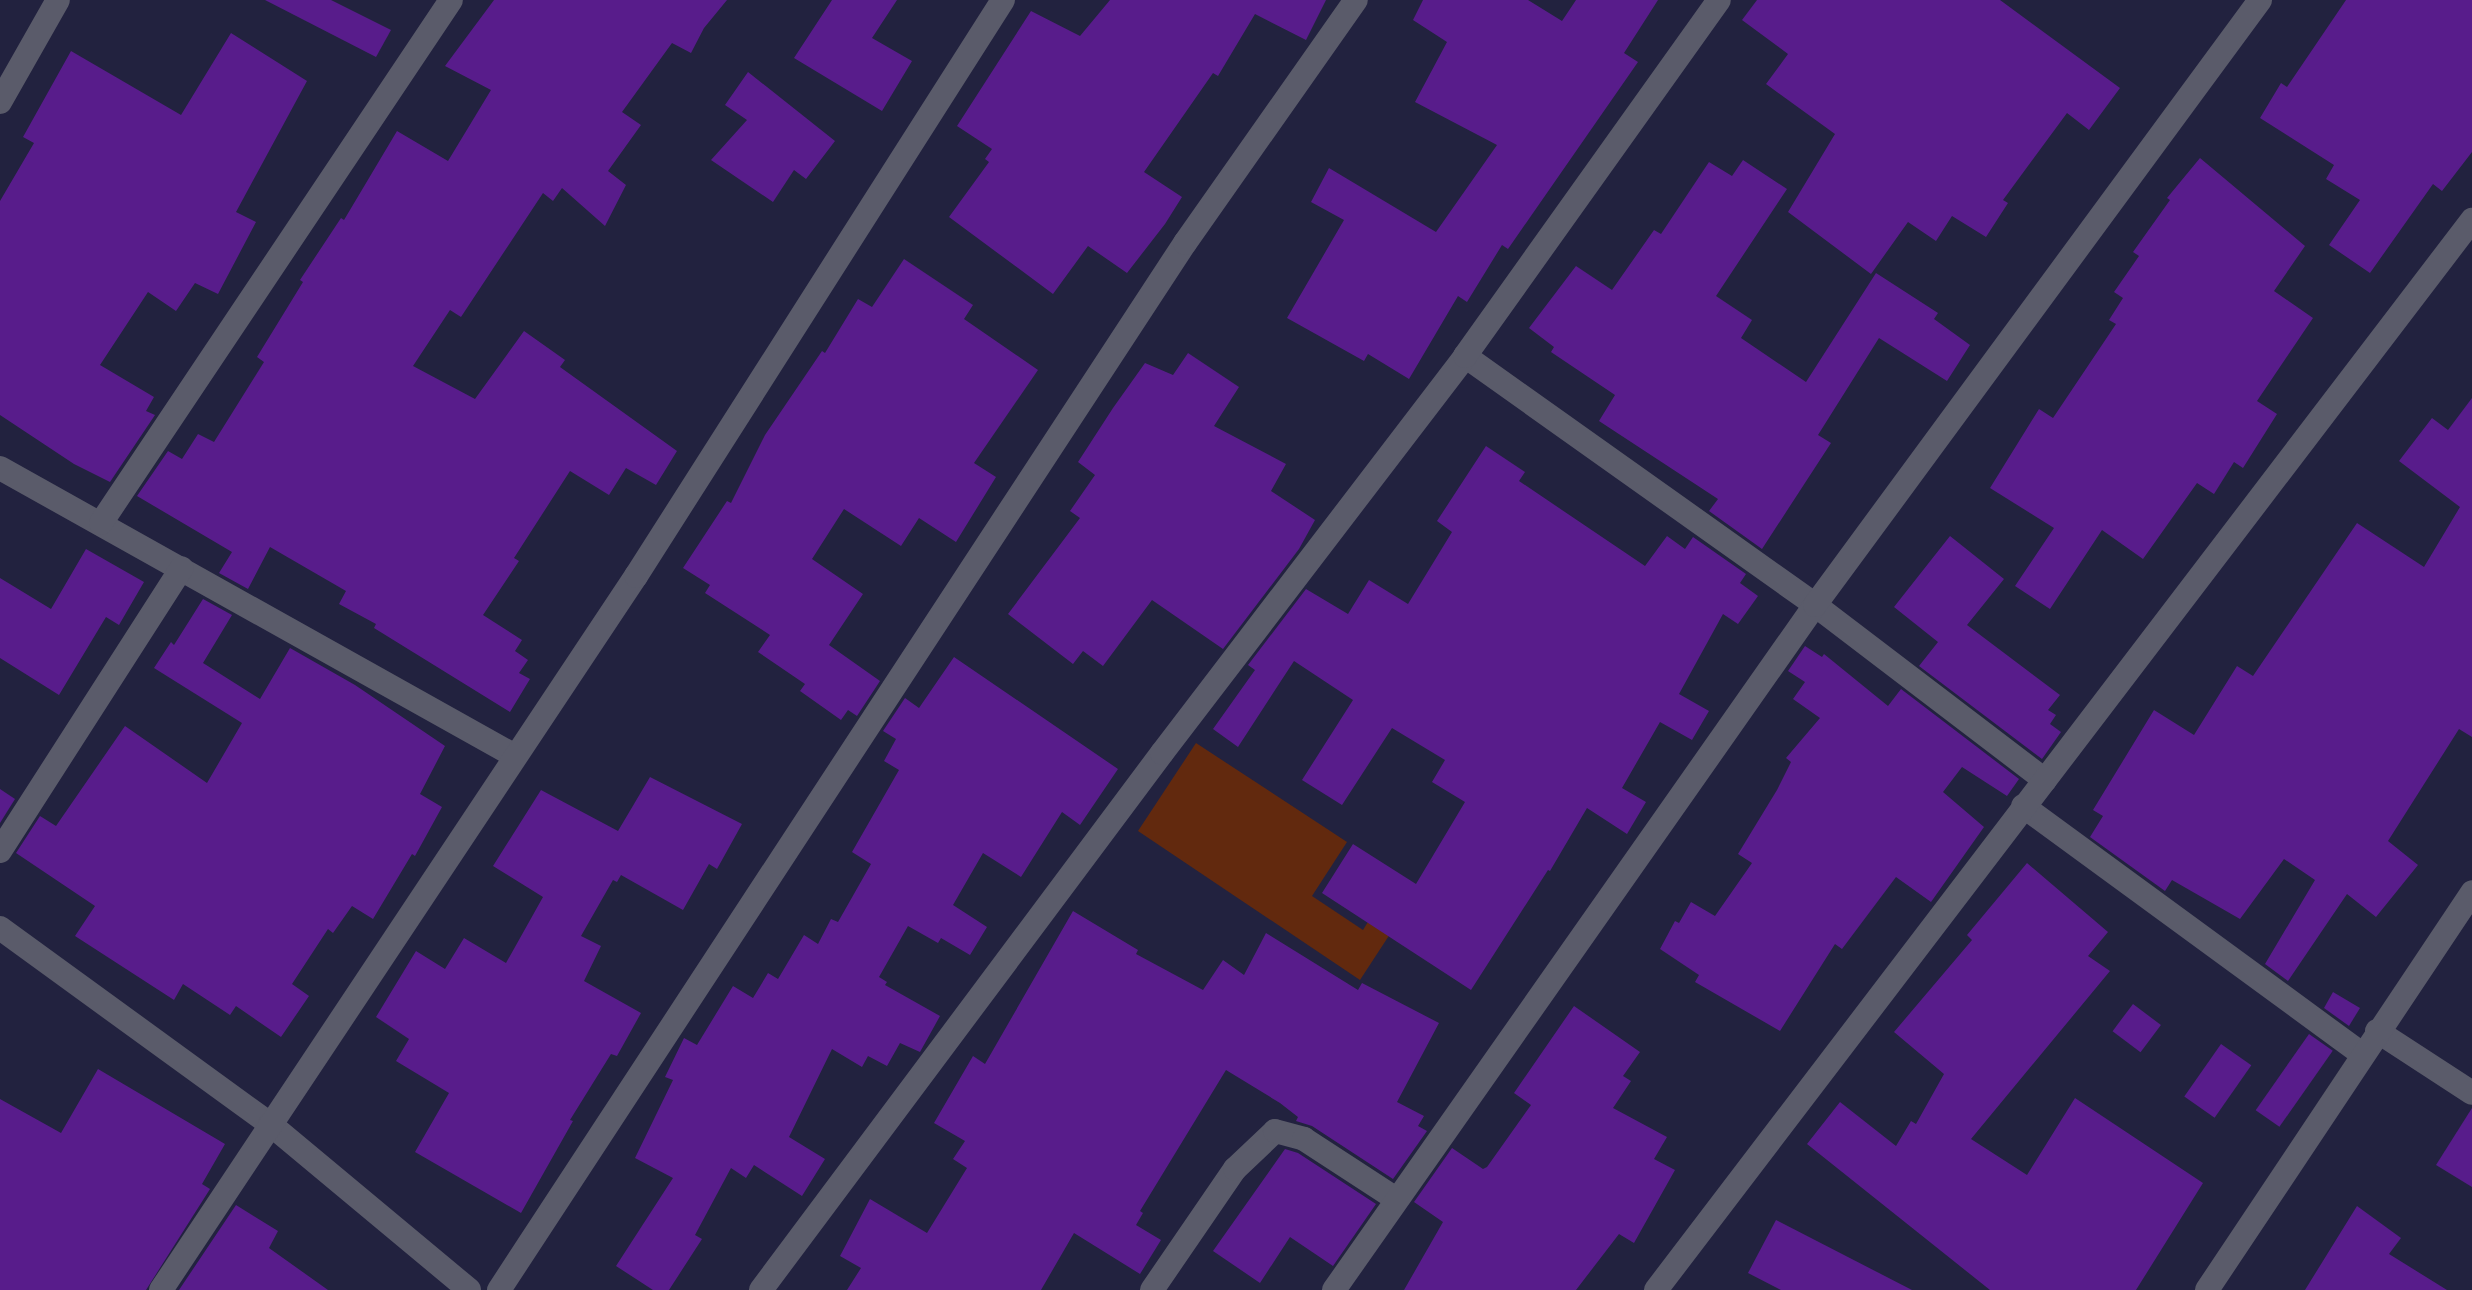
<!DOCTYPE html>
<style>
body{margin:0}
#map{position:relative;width:2472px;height:1290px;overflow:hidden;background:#22223f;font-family:Cabin,sans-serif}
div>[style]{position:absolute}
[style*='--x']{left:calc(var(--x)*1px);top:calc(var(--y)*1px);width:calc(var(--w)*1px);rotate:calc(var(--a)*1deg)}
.green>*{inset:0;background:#62290e}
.building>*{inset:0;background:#581c8b;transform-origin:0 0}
.minor>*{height:24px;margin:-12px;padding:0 12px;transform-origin:12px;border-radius:12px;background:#5a5b6a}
span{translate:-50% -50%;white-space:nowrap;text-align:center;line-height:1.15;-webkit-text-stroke:8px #191834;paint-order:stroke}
</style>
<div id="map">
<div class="green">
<div style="clip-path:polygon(1196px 743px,1347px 842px,1312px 896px,1363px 930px,1371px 917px,1392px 931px,1360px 980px,1138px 831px)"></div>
</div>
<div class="building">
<div style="clip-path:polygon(265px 0,331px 0,391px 30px,376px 57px)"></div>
<div style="clip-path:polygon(494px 0,727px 0,704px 28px,691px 53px,672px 43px,622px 112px,641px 125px,608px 171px,626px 185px,605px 226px,562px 188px,553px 201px,543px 193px,461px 317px,450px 310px,413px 366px,475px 399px,524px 331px,565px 360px,560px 367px,677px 451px,656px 485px,626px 468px,609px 495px,570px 471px,514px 558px,519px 561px,483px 615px,522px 640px,515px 651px,528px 660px,519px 673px,530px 679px,510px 712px,374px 628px,376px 624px,339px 604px,346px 591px,270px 547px,248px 589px,219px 573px,232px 552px,137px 496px,168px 451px,182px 459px,198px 434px,214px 442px,264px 362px,257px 357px,303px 282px,300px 280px,341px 218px,344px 220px,397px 131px,448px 161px,491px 90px,445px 66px)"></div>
<div style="clip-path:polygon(832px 0,897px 0,872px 38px,912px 61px,882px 111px,794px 58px)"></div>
<div style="clip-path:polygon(1110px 0,1326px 0,1306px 40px,1255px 14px,1218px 76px,1213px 73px,1144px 172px,1182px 197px,1165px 224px,1127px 273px,1088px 246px,1053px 294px,949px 217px,989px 162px,985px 159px,992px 149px,957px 126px,1031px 11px,1080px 36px)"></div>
<div style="clip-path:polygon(1423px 0,1528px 0,1562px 21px,1576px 0,1658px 0,1624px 53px,1638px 62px,1508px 249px,1502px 245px,1467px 302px,1458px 296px,1409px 379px,1368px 354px,1364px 361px,1287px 318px,1344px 220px,1311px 202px,1329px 168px,1436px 232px,1497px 145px,1415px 102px,1447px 42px,1413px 20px)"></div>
<div style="clip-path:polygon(1757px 0,2000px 0,2120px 88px,2089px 130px,2067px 113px,2003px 200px,2008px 203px,1986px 237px,1952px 216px,1936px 241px,1908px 222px,1871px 274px,1788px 212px,1835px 134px,1766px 84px,1788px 54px,1742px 20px)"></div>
<div style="clip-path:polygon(2346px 0,2472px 0,2472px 152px,2442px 191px,2433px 184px,2370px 273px,2329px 245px,2360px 200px,2326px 179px,2334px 165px,2260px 118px,2281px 83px,2287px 87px)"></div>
<div style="clip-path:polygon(231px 33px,307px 81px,236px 212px,256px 222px,218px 294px,195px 283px,176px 311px,148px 292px,100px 365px,154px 397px,146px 411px,155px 415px,110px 482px,74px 464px,0 415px,0 201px,34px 143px,23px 137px,71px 51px,181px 115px)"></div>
<div style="clip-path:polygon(748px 72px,835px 141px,806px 179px,794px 170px,773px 202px,711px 160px,747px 120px,725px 105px)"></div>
<div style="clip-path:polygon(2200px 158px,2305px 246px,2274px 291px,2313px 318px,2257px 401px,2277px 414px,2243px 468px,2234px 462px,2214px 494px,2197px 483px,2143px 559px,2102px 530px,2050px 609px,2015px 586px,2054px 528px,1990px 488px,2039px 409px,2053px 418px,2116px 324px,2109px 320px,2123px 298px,2114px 292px,2139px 256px,2133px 252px,2170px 200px,2167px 198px)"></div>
<div style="clip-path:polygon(1743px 160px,1787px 189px,1716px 296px,1752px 320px,1741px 338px,1806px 382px,1876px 273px,1938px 313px,1934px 319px,1970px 345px,1947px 381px,1879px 338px,1818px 435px,1831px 443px,1762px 549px,1709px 511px,1718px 499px,1599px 421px,1615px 395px,1551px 352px,1554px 347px,1529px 328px,1576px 266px,1612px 290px,1654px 230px,1661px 234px,1709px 162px,1732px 176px)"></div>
<div style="clip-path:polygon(904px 259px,973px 305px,964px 319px,1038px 370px,974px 463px,996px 477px,956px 542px,919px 518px,901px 546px,844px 509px,812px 559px,863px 594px,829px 645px,880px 681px,857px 716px,848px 710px,841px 720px,800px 691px,805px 684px,758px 652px,770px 635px,705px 593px,710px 585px,683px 568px,727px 501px,731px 503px,765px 435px,822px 351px,825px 353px,858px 299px,872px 307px)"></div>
<div style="clip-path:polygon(1188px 353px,1239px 387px,1214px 426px,1286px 464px,1271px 491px,1315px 520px,1299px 549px,1223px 649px,1152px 600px,1103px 666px,1083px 651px,1073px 664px,1008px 614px,1080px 518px,1070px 511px,1095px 475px,1078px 462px,1113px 408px,1145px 363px,1173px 375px)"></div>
<div style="clip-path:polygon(2472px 398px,2472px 737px,2459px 729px,2388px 841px,2418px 865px,2376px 917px,2347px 894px,2288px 981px,2265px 964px,2315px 880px,2284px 859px,2240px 919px,2172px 880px,2165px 891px,2090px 837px,2103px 816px,2093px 810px,2154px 710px,2194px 735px,2237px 666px,2253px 676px,2357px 523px,2424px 567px,2460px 507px,2399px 461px,2432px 418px,2448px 430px)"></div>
<div style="clip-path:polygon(1486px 446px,1525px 472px,1519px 481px,1645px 566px,1667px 536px,1685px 549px,1693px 537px,1746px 574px,1740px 583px,1758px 596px,1738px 624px,1723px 614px,1679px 694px,1709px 711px,1692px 740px,1660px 722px,1622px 788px,1646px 802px,1627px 834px,1587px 808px,1550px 871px,1548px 870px,1471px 990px,1322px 893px,1353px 844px,1416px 884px,1465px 802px,1432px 782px,1445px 760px,1392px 728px,1342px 805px,1302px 780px,1353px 700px,1294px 661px,1238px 747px,1213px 729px,1255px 670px,1248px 665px,1306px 589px,1348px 614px,1369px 580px,1408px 604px,1452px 532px,1437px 521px)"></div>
<div style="clip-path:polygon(1950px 536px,2004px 579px,1967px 625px,2060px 695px,2048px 710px,2056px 715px,2050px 724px,2061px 732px,2042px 759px,1919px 666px,1938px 642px,1894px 607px)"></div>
<div style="clip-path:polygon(86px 549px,144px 582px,119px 625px,106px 617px,59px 695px,0 658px,0 578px,51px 609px)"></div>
<div style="clip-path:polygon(203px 599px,232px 615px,203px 663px,260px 699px,290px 648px,355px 685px,445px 746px,420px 794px,442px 807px,415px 856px,412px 854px,373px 919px,352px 906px,333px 933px,328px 929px,292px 984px,309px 996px,281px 1037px,236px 1006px,230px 1015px,183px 984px,174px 1000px,75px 936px,95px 906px,16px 853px,40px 816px,56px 826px,125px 726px,207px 783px,242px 723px,154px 668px,171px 642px,174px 645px)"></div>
<div style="clip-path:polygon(1805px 646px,1822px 657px,1824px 654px,1888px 706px,1901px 689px,2019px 779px,2007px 796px,1962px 767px,1943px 792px,1984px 827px,1931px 902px,1896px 877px,1842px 949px,1835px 944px,1780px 1031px,1695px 982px,1699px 975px,1660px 949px,1675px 921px,1679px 923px,1691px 902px,1715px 916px,1752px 863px,1738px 854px,1777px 790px,1791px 762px,1786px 758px,1820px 718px,1793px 699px,1805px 682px,1788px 671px)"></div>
<div style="clip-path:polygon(954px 657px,1118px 769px,1080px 825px,1062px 812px,1021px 877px,983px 853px,953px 905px,987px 927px,970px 955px,941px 938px,938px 943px,908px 926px,879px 977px,887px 982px,885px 985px,940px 1016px,920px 1052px,900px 1043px,887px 1066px,868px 1056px,862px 1067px,832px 1049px,789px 1137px,825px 1159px,802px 1196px,754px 1165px,746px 1178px,731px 1168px,695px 1235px,702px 1239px,669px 1290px,653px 1290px,616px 1266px,673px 1178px,635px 1158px,673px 1080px,665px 1077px,684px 1038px,697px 1045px,733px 986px,753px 998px,768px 973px,778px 979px,804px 935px,818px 944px,831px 919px,838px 922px,871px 864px,852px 852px,899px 770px,884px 761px,896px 739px,883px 731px,905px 698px,919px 708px)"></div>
<div style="clip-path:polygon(650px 777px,742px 824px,717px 869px,709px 864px,683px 910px,621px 875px,617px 882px,613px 880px,581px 936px,601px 946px,584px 981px,641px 1013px,617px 1056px,611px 1054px,570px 1120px,573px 1121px,521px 1213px,415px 1152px,449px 1093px,396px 1061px,409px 1039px,376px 1017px,416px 951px,445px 969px,464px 938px,506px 963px,543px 897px,493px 866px,541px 790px,618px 831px)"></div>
<div style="clip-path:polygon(0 789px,15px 799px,0 823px)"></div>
<div style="clip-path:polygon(2027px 863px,2108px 932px,2088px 956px,2110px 971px,1971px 1139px,2027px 1175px,2075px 1098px,2203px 1183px,2136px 1290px,1990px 1290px,1807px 1144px,1840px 1102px,1896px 1146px,1911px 1121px,1916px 1124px,1944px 1074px,1894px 1032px,1972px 940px,1967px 935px)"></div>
<div style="clip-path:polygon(1073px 911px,1138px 950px,1136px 954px,1203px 990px,1223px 960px,1244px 975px,1266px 933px,1358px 990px,1362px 983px,1439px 1023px,1397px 1102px,1424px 1116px,1418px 1126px,1427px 1131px,1393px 1179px,1312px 1126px,1296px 1121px,1298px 1117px,1280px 1103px,1226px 1070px,1140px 1211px,1143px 1213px,1136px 1225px,1161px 1240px,1140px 1274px,1074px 1233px,1041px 1290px,847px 1290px,861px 1268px,840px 1256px,870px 1199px,927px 1233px,967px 1168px,953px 1159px,965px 1141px,934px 1123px,973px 1056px,985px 1064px)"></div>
<div style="clip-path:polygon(2333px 992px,2360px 1008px,2349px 1026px,2324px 1008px)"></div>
<div style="left:2133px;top:1004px;width:35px;height:34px;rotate:37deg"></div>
<div style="clip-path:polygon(1574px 1006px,1640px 1052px,1623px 1076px,1631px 1081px,1613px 1108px,1667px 1137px,1654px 1159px,1675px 1170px,1634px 1243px,1619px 1234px,1576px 1290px,1404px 1290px,1443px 1222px,1414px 1202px,1452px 1148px,1483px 1169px,1487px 1167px,1531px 1105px,1514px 1093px)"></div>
<div style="left:2309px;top:1034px;width:29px;height:93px;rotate:35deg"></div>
<div style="left:2221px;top:1044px;width:37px;height:64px;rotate:35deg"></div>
<div style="clip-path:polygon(98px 1069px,225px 1144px,202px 1184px,210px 1189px,146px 1290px,0 1290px,0 1099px,61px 1133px)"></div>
<div style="clip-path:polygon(2472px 1108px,2472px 1187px,2436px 1165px)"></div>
<div style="clip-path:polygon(1285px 1149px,1298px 1153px,1376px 1204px,1333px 1266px,1290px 1237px,1260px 1283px,1213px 1251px)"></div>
<div style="clip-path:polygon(236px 1205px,278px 1231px,269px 1248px,328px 1290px,179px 1290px)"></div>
<div style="clip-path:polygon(2357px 1206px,2401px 1238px,2389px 1254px,2447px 1290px,2305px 1290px)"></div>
<div style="clip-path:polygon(1776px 1220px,1912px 1290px,1781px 1290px,1748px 1273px)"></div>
</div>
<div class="minor">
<div style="--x:0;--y:102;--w:117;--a:-60.4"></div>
<div style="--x:1465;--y:356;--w:430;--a:35.4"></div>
<div style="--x:1815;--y:605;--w:289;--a:37.3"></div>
<div style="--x:0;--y:468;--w:590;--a:29.21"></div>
<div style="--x:101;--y:523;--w:629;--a:-56.21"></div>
<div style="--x:2023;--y:806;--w:420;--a:36.2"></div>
<div style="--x:0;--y:851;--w:336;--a:-57.3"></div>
<div style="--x:0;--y:928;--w:334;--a:36"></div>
<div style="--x:270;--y:1124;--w:259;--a:39.8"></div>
<div style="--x:2377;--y:1031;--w:113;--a:33.1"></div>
<div style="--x:161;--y:1290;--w:858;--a:-56.37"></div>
<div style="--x:636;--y:576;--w:683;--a:-57.5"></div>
<div style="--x:499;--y:1290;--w:1252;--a:-56.77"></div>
<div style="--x:1185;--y:243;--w:297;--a:-54.9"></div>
<div style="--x:761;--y:1290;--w:670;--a:-53.25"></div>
<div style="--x:1162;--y:753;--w:499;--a:-52.6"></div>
<div style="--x:1465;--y:356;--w:437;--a:-54.5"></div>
<div style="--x:1152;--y:1290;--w:147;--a:-55.6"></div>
<div style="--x:1235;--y:1169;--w:55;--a:-43.5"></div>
<div style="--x:1275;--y:1131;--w:30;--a:15"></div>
<div style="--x:1304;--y:1139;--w:110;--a:33.1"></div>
<div style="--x:1334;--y:1290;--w:837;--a:-54.92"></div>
<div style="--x:1815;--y:605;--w:751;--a:-53.66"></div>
<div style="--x:1656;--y:1290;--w:1346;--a:-52.67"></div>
<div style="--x:2207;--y:1290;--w:478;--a:-56.3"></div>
</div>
</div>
